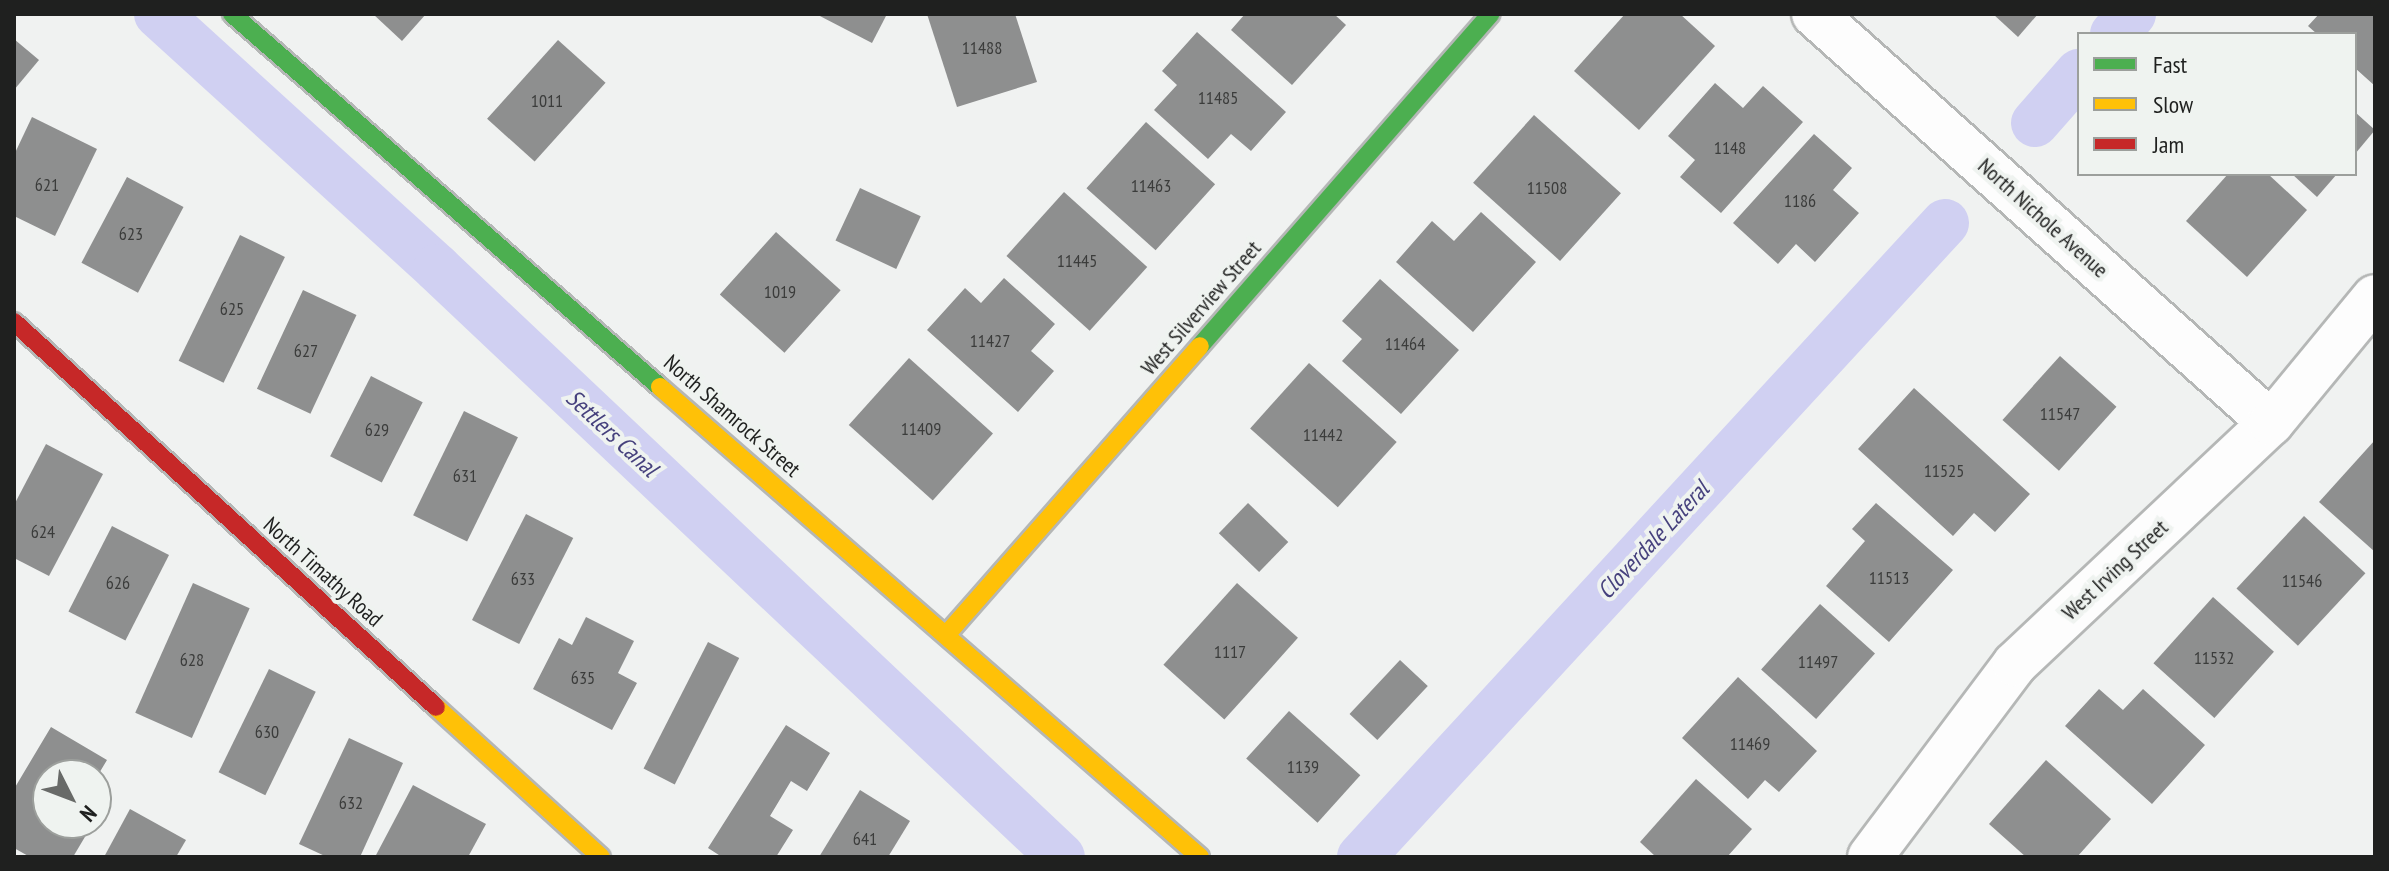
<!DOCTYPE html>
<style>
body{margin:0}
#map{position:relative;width:2389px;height:871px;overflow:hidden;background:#f0f2f1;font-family:"PT Sans Narrow",sans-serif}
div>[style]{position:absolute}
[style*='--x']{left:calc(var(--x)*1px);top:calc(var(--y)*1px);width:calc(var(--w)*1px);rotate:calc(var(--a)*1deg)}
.canal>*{height:48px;margin:-24px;padding:0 24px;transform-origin:24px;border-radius:24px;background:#d0d0f2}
.building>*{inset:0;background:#8e8f8f;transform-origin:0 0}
.roads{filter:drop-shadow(2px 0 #b5b7b6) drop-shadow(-2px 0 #b5b7b6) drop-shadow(0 2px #b5b7b6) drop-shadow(0 -2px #b5b7b6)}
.street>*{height:44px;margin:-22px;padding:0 22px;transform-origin:22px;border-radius:22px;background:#fdfdfd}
.fast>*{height:18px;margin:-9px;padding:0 9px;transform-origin:9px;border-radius:9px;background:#4caf50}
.slow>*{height:18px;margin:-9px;padding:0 9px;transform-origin:9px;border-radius:9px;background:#ffc107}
.jam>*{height:18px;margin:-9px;padding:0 9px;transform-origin:9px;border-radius:9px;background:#c62828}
span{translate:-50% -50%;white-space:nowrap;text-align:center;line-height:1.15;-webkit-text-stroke:8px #eff3f0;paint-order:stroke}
.number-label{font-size:18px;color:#3b3c3b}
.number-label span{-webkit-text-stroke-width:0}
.street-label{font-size:22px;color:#1f201f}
.water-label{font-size:24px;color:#46417d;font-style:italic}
.frame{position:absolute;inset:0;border:16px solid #1f201f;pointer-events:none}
.legend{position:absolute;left:2077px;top:32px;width:280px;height:144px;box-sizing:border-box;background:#eff3f0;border:2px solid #9c9f9c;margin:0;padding:10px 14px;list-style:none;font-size:24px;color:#1f201f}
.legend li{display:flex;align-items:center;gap:16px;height:40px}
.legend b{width:40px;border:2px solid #9c9f9c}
.north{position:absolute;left:32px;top:759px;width:80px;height:80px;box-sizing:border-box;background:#eff3f0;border:2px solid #9c9f9c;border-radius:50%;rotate:132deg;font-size:22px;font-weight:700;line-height:32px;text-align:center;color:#1f201f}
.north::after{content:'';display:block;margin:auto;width:28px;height:36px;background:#686a68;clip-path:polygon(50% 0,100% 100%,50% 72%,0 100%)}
</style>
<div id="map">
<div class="canal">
<div style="--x:158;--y:14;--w:377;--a:42.3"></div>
<div style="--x:437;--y:268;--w:858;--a:43.35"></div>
<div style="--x:2114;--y:34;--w:27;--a:-48"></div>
<div style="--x:2035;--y:123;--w:67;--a:-48.7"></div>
<div style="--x:1361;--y:857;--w:862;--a:-47.35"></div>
</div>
<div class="building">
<div style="clip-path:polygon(373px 14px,426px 14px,402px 41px)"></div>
<div style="clip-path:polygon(816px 14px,887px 14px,872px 43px)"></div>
<div style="clip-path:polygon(927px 14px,1015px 14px,1037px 82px,957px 107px)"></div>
<div style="clip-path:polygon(1245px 14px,1334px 14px,1346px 25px,1292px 85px,1231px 30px)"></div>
<div style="clip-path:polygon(1625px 14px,1680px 14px,1715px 46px,1639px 130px,1574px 71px)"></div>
<div style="clip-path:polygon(1993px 14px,2038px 14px,2018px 37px)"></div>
<div style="clip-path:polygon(2319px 14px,2375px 14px,2375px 86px,2355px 68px,2355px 34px,2317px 34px,2308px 26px)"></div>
<div style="clip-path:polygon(1197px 32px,1286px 112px,1251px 151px,1231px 134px,1208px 159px,1154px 110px,1177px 85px,1162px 71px)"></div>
<div style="clip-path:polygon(14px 39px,39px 60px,14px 90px)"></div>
<div style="left:558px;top:40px;width:64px;height:106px;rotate:42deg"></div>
<div style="clip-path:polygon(1715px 83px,1743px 108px,1763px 86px,1803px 122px,1721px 213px,1680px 177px,1695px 160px,1668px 136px)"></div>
<div style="clip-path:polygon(2355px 112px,2375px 130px,2355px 154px)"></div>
<div style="left:1534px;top:115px;width:117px;height:91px;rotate:42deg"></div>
<div style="clip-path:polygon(32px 117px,97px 149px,55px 236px,14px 216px,14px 155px)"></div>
<div style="left:1146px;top:122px;width:93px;height:89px;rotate:42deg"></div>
<div style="clip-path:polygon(1814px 134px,1852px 168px,1833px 190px,1859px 213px,1815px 262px,1796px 244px,1778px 264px,1733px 223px)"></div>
<div style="clip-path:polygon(2228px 174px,2268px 174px,2307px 210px,2247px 277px,2186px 221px)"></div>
<div style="clip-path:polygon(2292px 174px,2337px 174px,2317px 197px)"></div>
<div style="left:127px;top:177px;width:64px;height:97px;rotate:28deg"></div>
<div style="left:860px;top:188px;width:67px;height:58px;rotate:25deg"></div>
<div style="left:1064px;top:192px;width:112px;height:86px;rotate:42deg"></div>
<div style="clip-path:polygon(1481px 212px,1536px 262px,1473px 332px,1396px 262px,1432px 221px,1454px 241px)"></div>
<div style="left:776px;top:232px;width:87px;height:84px;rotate:42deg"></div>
<div style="left:240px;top:235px;width:50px;height:140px;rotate:26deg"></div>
<div style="clip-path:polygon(1004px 278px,1055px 324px,1031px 351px,1054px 371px,1018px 412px,927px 330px,965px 288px,981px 303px)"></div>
<div style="clip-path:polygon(1380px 279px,1459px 350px,1401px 414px,1342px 361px,1362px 339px,1342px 321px)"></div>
<div style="left:303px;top:290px;width:59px;height:109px;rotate:25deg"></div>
<div style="left:2060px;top:356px;width:76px;height:86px;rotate:42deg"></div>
<div style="left:909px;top:358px;width:113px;height:90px;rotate:42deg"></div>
<div style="left:1309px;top:363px;width:118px;height:88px;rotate:42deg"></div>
<div style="left:371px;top:376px;width:58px;height:90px;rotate:27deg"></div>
<div style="clip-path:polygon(1914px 388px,2030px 494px,1995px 532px,1974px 513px,1953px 536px,1858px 449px)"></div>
<div style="left:464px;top:411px;width:60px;height:116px;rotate:26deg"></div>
<div style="clip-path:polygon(2375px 440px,2375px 552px,2319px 502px)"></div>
<div style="clip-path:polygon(46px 444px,103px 474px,49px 576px,14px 558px,14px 505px)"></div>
<div style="left:1248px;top:503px;width:56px;height:42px;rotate:44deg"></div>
<div style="clip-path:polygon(1876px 503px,1953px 570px,1889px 642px,1826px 586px,1865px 541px,1852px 529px)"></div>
<div style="left:526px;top:514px;width:53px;height:119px;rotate:27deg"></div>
<div style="left:2304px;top:516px;width:84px;height:99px;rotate:43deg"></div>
<div style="left:112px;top:526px;width:64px;height:96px;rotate:27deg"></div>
<div style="left:193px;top:583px;width:62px;height:142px;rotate:24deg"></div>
<div style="left:1237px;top:583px;width:82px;height:110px;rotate:42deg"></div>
<div style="left:2213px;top:597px;width:82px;height:89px;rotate:42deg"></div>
<div style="left:1820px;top:604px;width:74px;height:88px;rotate:42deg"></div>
<div style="clip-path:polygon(586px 617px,634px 641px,618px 673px,637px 683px,612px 730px,533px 689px,559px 638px,572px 645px)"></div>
<div style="left:708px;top:642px;width:35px;height:142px;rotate:27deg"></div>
<div style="left:1400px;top:660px;width:38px;height:74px;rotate:43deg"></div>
<div style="left:269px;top:669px;width:52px;height:115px;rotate:26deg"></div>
<div style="clip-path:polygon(1738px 677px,1817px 751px,1779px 792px,1765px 780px,1748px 799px,1682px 738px)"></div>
<div style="clip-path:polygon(2099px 689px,2123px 710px,2143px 689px,2205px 745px,2152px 804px,2065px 726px)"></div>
<div style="left:1289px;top:711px;width:96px;height:64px;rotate:42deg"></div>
<div style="clip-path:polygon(786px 725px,830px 753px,807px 791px,791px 781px,770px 816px,793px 830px,776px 857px,722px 857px,708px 848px)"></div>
<div style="clip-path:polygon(51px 727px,107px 760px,98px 775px,48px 775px,48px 823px,92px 825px,73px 857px,30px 857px,14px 848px,14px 789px)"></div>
<div style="clip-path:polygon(349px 738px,403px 763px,360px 857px,327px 857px,299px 844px)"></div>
<div style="clip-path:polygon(2046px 760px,2111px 819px,2077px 857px,2026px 857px,1989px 824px)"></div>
<div style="clip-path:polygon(1696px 779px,1752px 829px,1727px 857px,1656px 857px,1640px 842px)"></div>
<div style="clip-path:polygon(413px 785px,486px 824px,468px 857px,375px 857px)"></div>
<div style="clip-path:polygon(860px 790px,910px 821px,888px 857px,819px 857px)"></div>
<div style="clip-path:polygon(130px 809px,186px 840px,176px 857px,104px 857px)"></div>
</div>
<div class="roads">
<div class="street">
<div style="--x:1814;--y:14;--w:613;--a:41.83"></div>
<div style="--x:1870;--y:857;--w:241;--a:-53.1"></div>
<div style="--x:2015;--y:664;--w:352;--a:-43.3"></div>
<div style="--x:2271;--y:423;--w:163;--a:-50.5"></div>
</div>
<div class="fast">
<div style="--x:232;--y:14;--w:568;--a:41.07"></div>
<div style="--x:1200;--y:346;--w:441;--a:-48.8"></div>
</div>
<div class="slow">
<div style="--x:660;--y:387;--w:716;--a:41.04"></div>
<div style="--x:947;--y:634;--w:383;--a:-48.7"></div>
<div style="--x:436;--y:707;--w:223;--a:42.3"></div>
</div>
<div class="jam">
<div style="--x:14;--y:322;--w:571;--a:42.37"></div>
</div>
</div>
<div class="number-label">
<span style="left:982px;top:48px">11488</span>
<span style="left:1218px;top:98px">11485</span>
<span style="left:547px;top:101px">1011</span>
<span style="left:1730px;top:148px">1148</span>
<span style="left:47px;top:185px">621</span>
<span style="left:1151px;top:186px">11463</span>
<span style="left:1547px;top:188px">11508</span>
<span style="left:1800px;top:201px">1186</span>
<span style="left:131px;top:234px">623</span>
<span style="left:1077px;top:261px">11445</span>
<span style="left:780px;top:292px">1019</span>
<span style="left:232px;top:309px">625</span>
<span style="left:990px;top:341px">11427</span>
<span style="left:1405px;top:344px">11464</span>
<span style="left:306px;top:351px">627</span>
<span style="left:2060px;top:414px">11547</span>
<span style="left:921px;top:429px">11409</span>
<span style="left:377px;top:430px">629</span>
<span style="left:1323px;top:435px">11442</span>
<span style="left:1944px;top:471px">11525</span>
<span style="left:465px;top:476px">631</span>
<span style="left:43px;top:532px">624</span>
<span style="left:1889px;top:578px">11513</span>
<span style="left:523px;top:579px">633</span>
<span style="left:2302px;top:581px">11546</span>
<span style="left:118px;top:583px">626</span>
<span style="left:1230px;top:652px">1117</span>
<span style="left:2214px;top:658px">11532</span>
<span style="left:192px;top:660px">628</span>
<span style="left:1818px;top:662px">11497</span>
<span style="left:583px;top:678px">635</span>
<span style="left:267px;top:732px">630</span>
<span style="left:1750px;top:744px">11469</span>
<span style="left:1303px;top:767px">1139</span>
<span style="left:351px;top:803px">632</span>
<span style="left:865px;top:839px">641</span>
</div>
<div class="street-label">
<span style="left:2043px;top:218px;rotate:42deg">North Nichole Avenue</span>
<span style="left:1201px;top:308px;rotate:-49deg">West Silverview Street</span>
<span style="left:732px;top:416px;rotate:41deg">North Shamrock Street</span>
<span style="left:2115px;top:570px;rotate:-43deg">West Irving Street</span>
<span style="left:323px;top:572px;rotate:42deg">North Timathy Road</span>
</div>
<div class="water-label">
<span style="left:612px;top:433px;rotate:43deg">Settlers Canal</span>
<span style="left:1653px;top:540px;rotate:-47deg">Cloverdale Lateral</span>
</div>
<div class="frame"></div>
<ul class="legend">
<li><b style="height:10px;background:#4caf50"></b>Fast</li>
<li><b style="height:10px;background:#ffc107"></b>Slow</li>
<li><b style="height:10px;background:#c62828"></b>Jam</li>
</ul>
<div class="north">N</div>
</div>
